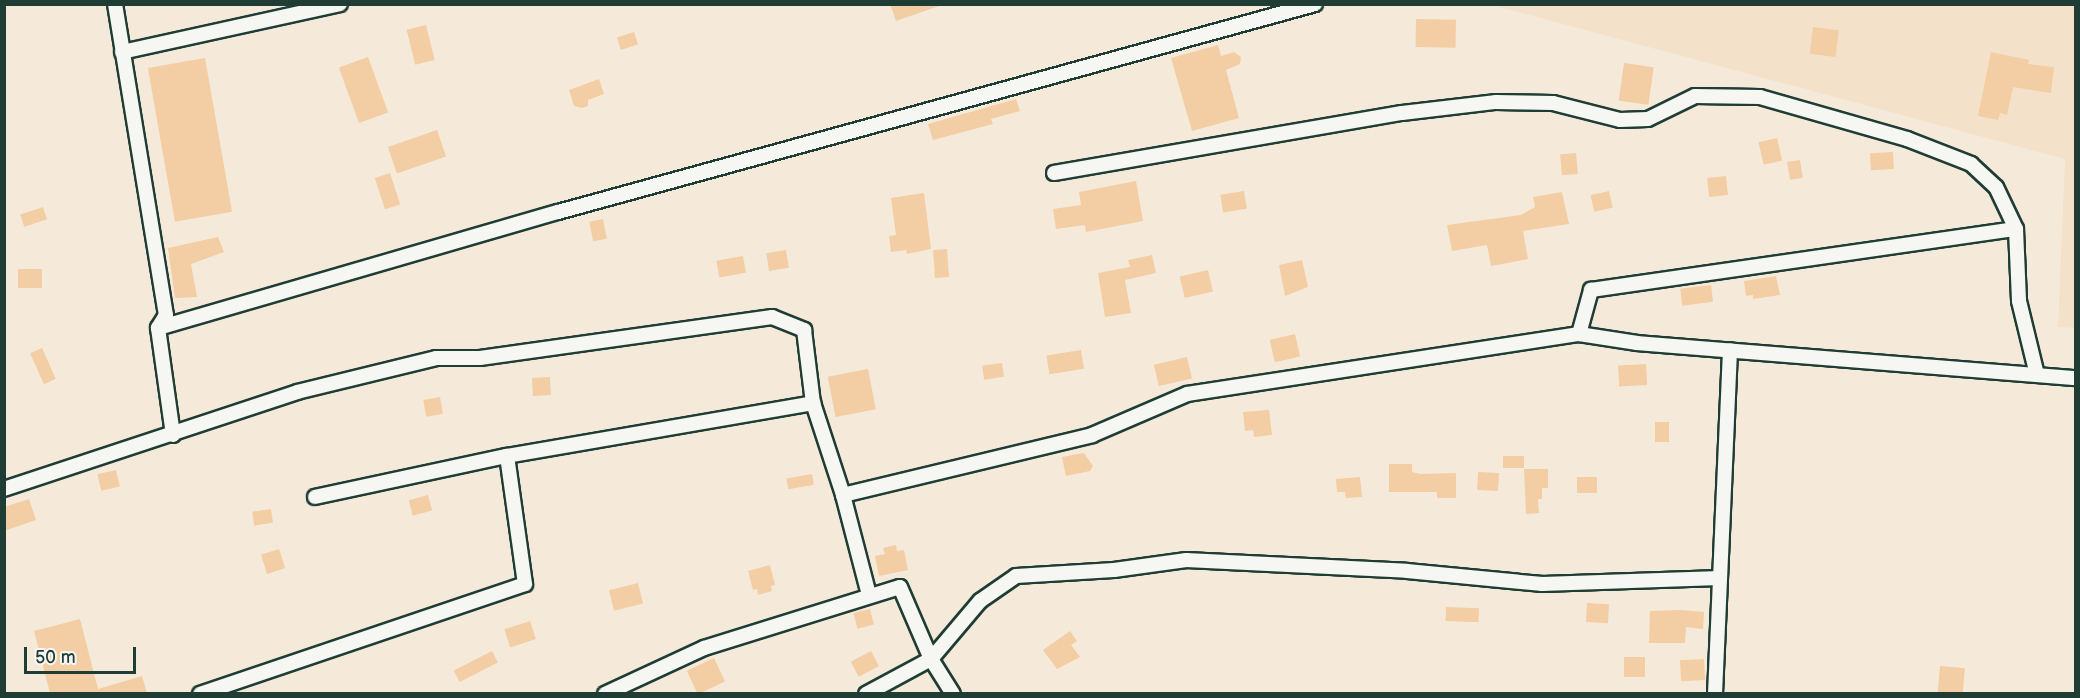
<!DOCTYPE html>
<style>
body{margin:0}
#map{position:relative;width:2080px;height:698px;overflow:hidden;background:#f5eada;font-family:"Balsamiq Sans",sans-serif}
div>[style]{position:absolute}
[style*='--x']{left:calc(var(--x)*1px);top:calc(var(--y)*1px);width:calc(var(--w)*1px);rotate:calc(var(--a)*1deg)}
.built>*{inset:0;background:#f4e1ca}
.building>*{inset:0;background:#f3cda3;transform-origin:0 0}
.roads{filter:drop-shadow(2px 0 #1f3d34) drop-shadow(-2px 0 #1f3d34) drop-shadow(0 2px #1f3d34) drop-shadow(0 -2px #1f3d34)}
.street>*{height:14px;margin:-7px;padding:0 7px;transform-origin:7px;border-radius:7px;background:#f6f6f2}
span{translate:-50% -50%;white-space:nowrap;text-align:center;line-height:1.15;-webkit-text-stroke:5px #f6f6f2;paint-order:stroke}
.frame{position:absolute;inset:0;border:6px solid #1f3d34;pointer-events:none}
.scale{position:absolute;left:24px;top:647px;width:112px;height:27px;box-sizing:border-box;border:3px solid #1f3d34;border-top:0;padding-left:8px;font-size:18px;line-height:21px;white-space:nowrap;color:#1f3d34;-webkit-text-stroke:4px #f6f6f2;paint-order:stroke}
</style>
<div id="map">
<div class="built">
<div style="clip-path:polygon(1492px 5px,2075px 5px,2075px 328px,2058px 327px,2065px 159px)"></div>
</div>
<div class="building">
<div style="clip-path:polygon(890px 4px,939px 4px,939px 6px,896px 21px)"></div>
<div style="left:1416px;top:19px;width:40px;height:28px;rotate:1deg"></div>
<div style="left:426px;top:25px;width:36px;height:20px;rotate:76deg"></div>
<div style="left:1813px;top:27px;width:26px;height:27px;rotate:7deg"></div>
<div style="left:634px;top:32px;width:13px;height:18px;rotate:72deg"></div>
<div style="clip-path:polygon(1218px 45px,1221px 56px,1234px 52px,1241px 57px,1240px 64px,1226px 70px,1239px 118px,1192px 131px,1171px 58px)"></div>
<div style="clip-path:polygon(1991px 52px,2029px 60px,2028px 64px,2054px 67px,2051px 93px,2013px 87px,2007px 115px,2000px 113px,1998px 120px,1978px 116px)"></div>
<div style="left:368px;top:57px;width:59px;height:31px;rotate:70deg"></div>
<div style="left:205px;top:58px;width:156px;height:58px;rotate:80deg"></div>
<div style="left:1624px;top:63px;width:30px;height:38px;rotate:8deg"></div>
<div style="clip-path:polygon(599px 79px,604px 94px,588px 100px,588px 106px,582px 108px,574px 106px,569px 90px)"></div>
<div style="clip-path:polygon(1016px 99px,1020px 111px,991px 119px,993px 124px,933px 140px,928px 124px)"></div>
<div style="left:437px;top:130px;width:28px;height:52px;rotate:71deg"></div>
<div style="left:1777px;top:138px;width:23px;height:19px;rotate:77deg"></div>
<div style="left:1893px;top:152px;width:17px;height:23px;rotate:87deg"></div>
<div style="left:1576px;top:153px;width:21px;height:16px;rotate:85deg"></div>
<div style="left:1800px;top:160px;width:18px;height:13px;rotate:81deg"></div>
<div style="left:390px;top:173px;width:33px;height:16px;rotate:72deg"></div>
<div style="left:1726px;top:176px;width:19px;height:19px;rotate:84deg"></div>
<div style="clip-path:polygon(1136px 181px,1143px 221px,1086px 232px,1085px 225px,1056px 229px,1053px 209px,1081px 205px,1079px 192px)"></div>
<div style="left:1244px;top:191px;width:18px;height:24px;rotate:81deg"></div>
<div style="left:1609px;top:191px;width:17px;height:19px;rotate:77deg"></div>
<div style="clip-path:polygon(1562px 192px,1569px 224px,1523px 231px,1528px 259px,1491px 266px,1487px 245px,1452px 251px,1447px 225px,1521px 215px,1535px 207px,1533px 197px)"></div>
<div style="clip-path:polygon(924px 193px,931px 249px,907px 254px,906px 250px,891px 252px,889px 236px,896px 235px,891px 198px)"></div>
<div style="left:43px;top:207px;width:13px;height:24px;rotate:72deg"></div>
<div style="left:603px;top:219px;width:20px;height:14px;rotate:79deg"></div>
<div style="clip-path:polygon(218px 237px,224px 252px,191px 264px,197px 297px,175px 298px,168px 248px)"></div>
<div style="left:947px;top:249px;width:28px;height:14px;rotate:86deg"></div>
<div style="left:786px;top:250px;width:18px;height:20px;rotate:81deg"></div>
<div style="clip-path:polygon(1152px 255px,1156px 273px,1125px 280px,1131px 313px,1105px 317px,1098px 273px,1130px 267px,1128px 260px)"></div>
<div style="left:743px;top:256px;width:17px;height:27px;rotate:80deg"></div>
<div style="clip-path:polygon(1302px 260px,1308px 287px,1285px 296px,1279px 265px)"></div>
<div style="left:18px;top:269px;width:24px;height:19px"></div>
<div style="left:1208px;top:270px;width:22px;height:29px;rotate:77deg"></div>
<div style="clip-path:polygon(1776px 276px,1780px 295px,1753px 299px,1753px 295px,1746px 296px,1744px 281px)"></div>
<div style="left:1711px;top:285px;width:17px;height:31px;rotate:83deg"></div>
<div style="left:1295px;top:334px;width:23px;height:26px;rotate:77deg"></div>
<div style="left:42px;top:348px;width:34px;height:13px;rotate:66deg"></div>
<div style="left:1081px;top:350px;width:19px;height:35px;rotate:81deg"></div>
<div style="left:1187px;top:357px;width:22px;height:34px;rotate:77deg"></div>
<div style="left:1002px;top:363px;width:14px;height:20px;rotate:82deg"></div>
<div style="left:1646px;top:364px;width:21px;height:28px;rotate:87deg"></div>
<div style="left:868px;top:369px;width:41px;height:41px;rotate:79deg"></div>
<div style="left:550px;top:377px;width:18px;height:18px;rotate:87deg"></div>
<div style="left:440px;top:397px;width:17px;height:17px;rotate:80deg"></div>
<div style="clip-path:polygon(1269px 410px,1272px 435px,1254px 437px,1253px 430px,1245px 431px,1243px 412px)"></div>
<div style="left:1669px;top:422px;width:20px;height:14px;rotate:90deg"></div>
<div style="clip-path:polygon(1084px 453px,1093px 466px,1090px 471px,1066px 476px,1062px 457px)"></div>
<div style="left:1503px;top:456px;width:21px;height:12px"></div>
<div style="clip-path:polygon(1389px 464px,1412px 464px,1412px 472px,1420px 474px,1456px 473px,1456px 498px,1437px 498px,1437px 492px,1389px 492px)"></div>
<div style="clip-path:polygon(1524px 469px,1548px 469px,1548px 488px,1542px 488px,1542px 499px,1538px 499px,1539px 513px,1526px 514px)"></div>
<div style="left:116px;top:470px;width:17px;height:19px;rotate:77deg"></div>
<div style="left:1478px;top:472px;width:21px;height:18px;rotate:3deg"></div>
<div style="left:812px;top:474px;width:11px;height:26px;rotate:80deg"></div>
<div style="clip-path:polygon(1360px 477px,1362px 497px,1346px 498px,1345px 492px,1337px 492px,1336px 479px)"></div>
<div style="left:1577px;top:477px;width:20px;height:16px"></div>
<div style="left:428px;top:495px;width:16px;height:20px;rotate:75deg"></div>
<div style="clip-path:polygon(29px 499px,36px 520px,4px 531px,4px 507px)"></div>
<div style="left:271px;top:509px;width:14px;height:19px;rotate:82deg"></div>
<div style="clip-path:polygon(896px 545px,897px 551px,904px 550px,908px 570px,879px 576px,875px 556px,885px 554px,883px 548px)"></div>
<div style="left:279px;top:549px;width:20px;height:19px;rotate:72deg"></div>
<div style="clip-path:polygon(770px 565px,775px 585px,771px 586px,772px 591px,758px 595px,757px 589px,753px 590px,748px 571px)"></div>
<div style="left:638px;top:583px;width:21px;height:30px;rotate:76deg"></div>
<div style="left:1587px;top:603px;width:22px;height:19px;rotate:3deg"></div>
<div style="left:1446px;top:607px;width:33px;height:14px;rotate:2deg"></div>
<div style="left:870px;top:609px;width:16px;height:17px;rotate:76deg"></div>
<div style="clip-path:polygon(1681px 610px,1704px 612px,1703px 629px,1686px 627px,1685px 643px,1649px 643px,1650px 611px)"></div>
<div style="clip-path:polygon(80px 619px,98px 689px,142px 676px,147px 693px,50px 693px,34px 631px)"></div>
<div style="left:530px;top:621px;width:19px;height:27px;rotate:72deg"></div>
<div style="clip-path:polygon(1070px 631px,1077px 641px,1071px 645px,1080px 657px,1057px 669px,1043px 650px)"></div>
<div style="left:492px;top:651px;width:13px;height:43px;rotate:63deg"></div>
<div style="left:871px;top:651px;width:17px;height:23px;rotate:62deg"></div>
<div style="left:1624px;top:657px;width:21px;height:20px"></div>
<div style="left:714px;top:658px;width:26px;height:30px;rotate:65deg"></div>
<div style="left:1704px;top:659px;width:21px;height:24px;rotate:87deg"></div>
<div style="left:1940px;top:666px;width:25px;height:27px;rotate:5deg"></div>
</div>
<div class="roads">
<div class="street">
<div style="--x:115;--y:4;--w:315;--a:80.7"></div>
<div style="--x:166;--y:315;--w:15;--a:122"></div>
<div style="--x:158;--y:328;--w:108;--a:82"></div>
<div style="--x:122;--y:52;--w:223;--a:-12.4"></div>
<div style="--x:1054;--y:173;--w:353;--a:-9.8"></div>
<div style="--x:1402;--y:113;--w:95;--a:-6.7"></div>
<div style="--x:1496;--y:102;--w:57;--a:1"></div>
<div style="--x:1553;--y:103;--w:69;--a:14.2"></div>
<div style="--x:1620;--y:120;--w:28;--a:-2"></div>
<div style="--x:1648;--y:119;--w:52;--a:-26.1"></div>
<div style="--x:1695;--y:96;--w:65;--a:0.9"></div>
<div style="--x:1760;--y:97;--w:153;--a:15.9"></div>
<div style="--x:1907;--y:139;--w:69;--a:21.3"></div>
<div style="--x:1971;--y:164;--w:34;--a:43"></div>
<div style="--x:1996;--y:187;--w:47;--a:64.5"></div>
<div style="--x:2016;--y:229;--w:72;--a:87.6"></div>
<div style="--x:2019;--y:301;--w:76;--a:76.3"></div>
<div style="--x:158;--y:328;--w:416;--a:-16.2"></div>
<div style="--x:558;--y:212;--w:785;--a:-15.36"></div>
<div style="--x:1579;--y:334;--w:46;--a:-74.7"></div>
<div style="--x:1591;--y:290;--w:429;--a:-8.2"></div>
<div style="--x:4;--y:489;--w:309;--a:-18.3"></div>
<div style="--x:297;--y:392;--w:143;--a:-13.7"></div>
<div style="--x:436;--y:358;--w:44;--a:0"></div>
<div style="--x:480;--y:358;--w:295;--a:-8"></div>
<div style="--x:772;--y:317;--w:35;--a:22"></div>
<div style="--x:804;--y:330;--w:74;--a:83"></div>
<div style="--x:813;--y:403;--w:97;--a:71.9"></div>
<div style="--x:843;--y:495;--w:103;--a:75.4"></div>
<div style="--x:843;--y:495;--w:256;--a:-13.5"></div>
<div style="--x:1092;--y:435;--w:103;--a:-23.3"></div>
<div style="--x:1187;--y:394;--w:397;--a:-8.7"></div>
<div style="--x:1579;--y:334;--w:59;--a:8.8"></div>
<div style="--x:1637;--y:343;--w:440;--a:4.6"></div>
<div style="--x:315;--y:497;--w:196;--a:-12.1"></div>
<div style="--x:507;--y:456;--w:311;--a:-9.8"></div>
<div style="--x:200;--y:694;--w:343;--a:-18.7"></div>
<div style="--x:525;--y:584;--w:129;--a:-98"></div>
<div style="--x:605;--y:694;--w:109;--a:-24.9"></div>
<div style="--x:704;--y:648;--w:205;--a:-17.3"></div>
<div style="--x:900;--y:587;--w:78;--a:66.7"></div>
<div style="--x:931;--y:659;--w:41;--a:57.8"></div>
<div style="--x:866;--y:694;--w:74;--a:-28.3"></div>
<div style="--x:931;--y:659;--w:76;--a:-49.8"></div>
<div style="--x:980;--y:601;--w:44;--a:-34.8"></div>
<div style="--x:1016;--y:576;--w:98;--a:-3.5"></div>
<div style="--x:1114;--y:570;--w:73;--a:-7.9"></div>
<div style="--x:1186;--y:560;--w:221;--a:2.8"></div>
<div style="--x:1407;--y:571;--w:136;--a:5.5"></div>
<div style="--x:1542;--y:584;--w:178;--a:-1.9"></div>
<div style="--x:1715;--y:694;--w:344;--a:-87.5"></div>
</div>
</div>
<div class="frame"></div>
<div class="scale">50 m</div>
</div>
